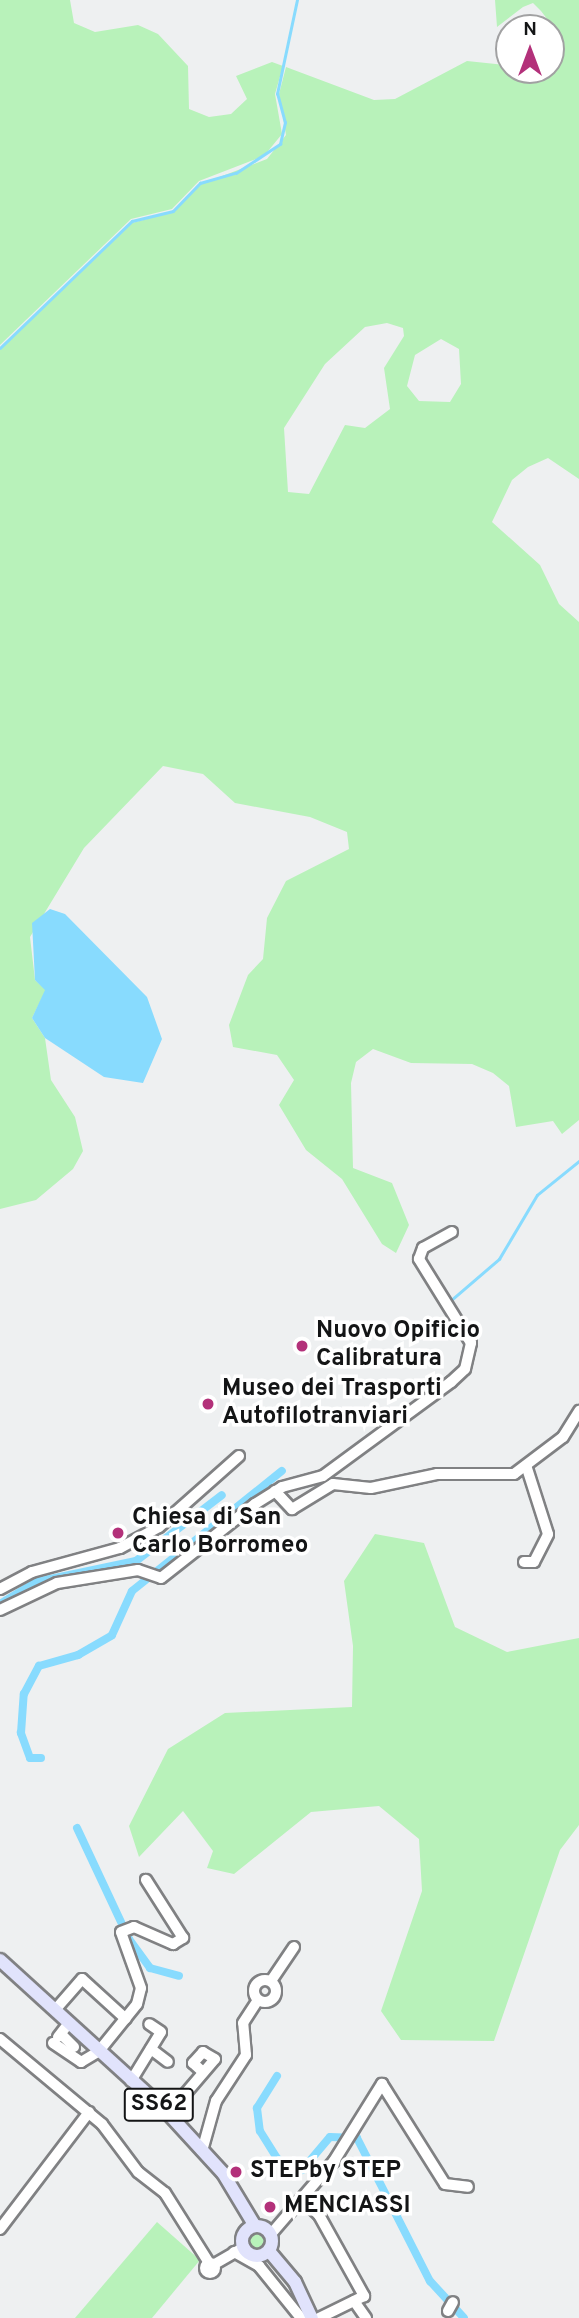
<!DOCTYPE html>
<style>
body{margin:0}
#map{position:relative;width:579px;height:2318px;overflow:hidden;background:#eef0f1;font-family:Overpass,sans-serif}
div>[style]{position:absolute}
[style*='--x']{left:calc(var(--x)*1px);top:calc(var(--y)*1px);width:calc(var(--w)*1px);rotate:calc(var(--a)*1deg)}
.green>*{inset:0;background:#b8f2ba}
.round{border-radius:50%}
.water>*{inset:0;background:#88dbfe}
.stream>*{height:2.5px;margin:-1.25px;padding:0 1.25px;transform-origin:1.25px;border-radius:1.25px;background:#88dbfe}
.canal>*{height:8px;margin:-4px;padding:0 4px;transform-origin:4px;border-radius:4px;background:#88dbfe}
.roads{filter:drop-shadow(2px 0 #808183) drop-shadow(-2px 0 #808183) drop-shadow(0 2px #808183) drop-shadow(0 -2px #808183)}
.minor>*{height:10px;margin:-5px;padding:0 5px;transform-origin:5px;border-radius:5px;background:#fff}
.minor>.ring{margin:-5px;padding:0;box-sizing:content-box;background:none;border:10px solid #fff;border-radius:50%}
.major>*{height:12px;margin:-6px;padding:0 6px;transform-origin:6px;border-radius:6px;background:#e1e3fc}
.major>.ring{margin:-6px;padding:0;box-sizing:content-box;background:none;border:12px solid #e1e3fc;border-radius:50%}
.dots>*{width:19px;height:19px;translate:-50% -50%;box-sizing:border-box;border:4px solid #fff;border-radius:50%}
span{translate:-50% -50%;white-space:nowrap;text-align:center;line-height:1.15;-webkit-text-stroke:7px #fff;paint-order:stroke}
.shield-label span{padding:2px 5px;background:#fff;border:2px solid;border-radius:5px;-webkit-text-stroke-width:0}
.shield-label{font-size:23px;color:#141516;font-weight:700}
.poi-label{font-size:24px;color:#141516;font-weight:700}
.left{translate:0 -50%;text-align:left}
.north{position:absolute;left:495px;top:14px;width:70px;height:70px;box-sizing:border-box;background:#fff;border:2px solid #a1a1a2;border-radius:50%;rotate:0deg;font-size:19px;font-weight:700;line-height:28px;text-align:center;color:#141516}
.north::after{content:'';display:block;margin:auto;width:24px;height:32px;background:#b3317a;clip-path:polygon(50% 0,100% 100%,50% 72%,0 100%)}
</style>
<div id="map">
<div class="green">
<div style="clip-path:polygon(0 0,70px 0,74px 23px,95px 32px,138px 25px,158px 34px,188px 66px,189px 109px,209px 117px,231px 114px,247px 99px,236px 76px,272px 62px,283px 66px,275px 94px,282px 134px,264px 156px,199px 181px,172px 209px,131px 219px,0 345px)"></div>
<div style="clip-path:polygon(evenodd,495px 0,579px 0,579px 479px,548px 458px,528px 467px,512px 480px,492px 522px,540px 565px,559px 604px,579px 622px,579px 1120px,562px 1134px,553px 1121px,516px 1127px,509px 1086px,493px 1073px,472px 1064px,411px 1063px,373px 1049px,356px 1062px,351px 1083px,353px 1168px,392px 1183px,409px 1225px,396px 1253px,382px 1244px,342px 1179px,306px 1150px,279px 1105px,294px 1080px,277px 1055px,233px 1047px,229px 1025px,248px 975px,263px 959px,267px 918px,286px 881px,349px 849px,347px 832px,310px 817px,235px 803px,203px 774px,163px 766px,84px 848px,30px 937px,35px 980px,46px 990px,32px 1018px,45px 1038px,51px 1080px,75px 1117px,83px 1151px,73px 1169px,36px 1200px,0 1209px,0 350px,132px 223px,173px 212px,201px 184px,267px 159px,286px 135px,279px 94px,286px 67px,374px 100px,395px 99px,467px 61px,551px 70px,561px 37px,541px 11px,533px 3px,523px 7px,497px 27px,495px 0,387px 323px,403px 328px,404px 336px,384px 368px,390px 409px,365px 428px,345px 425px,309px 494px,288px 492px,284px 428px,325px 364px,365px 327px,387px 323px,495px 0,441px 339px,459px 349px,461px 384px,450px 402px,419px 401px,407px 386px,415px 355px,441px 339px)"></div>
<div style="clip-path:polygon(375px 1534px,424px 1543px,455px 1627px,507px 1652px,579px 1638px,579px 1825px,560px 1850px,494px 2041px,401px 2040px,381px 2011px,422px 1891px,419px 1839px,379px 1806px,311px 1812px,234px 1874px,207px 1868px,213px 1851px,183px 1811px,139px 1857px,129px 1826px,168px 1749px,225px 1713px,352px 1707px,353px 1646px,344px 1581px)"></div>
<div style="clip-path:polygon(157px 2222px,200px 2260px,152px 2318px,75px 2318px)"></div>
<div class="round" style="left:243px;top:2227px;width:28px;height:28px"></div>
</div>
<div class="water">
<div style="clip-path:polygon(50px 909px,65px 914px,147px 997px,162px 1039px,143px 1083px,104px 1077px,45px 1038px,32px 1018px,45px 990px,35px 980px,32px 923px)"></div>
</div>
<div class="stream">
<div style="--x:0;--y:348;--w:183;--a:-43.9"></div>
<div style="--x:132;--y:221;--w:42;--a:-13.7"></div>
<div style="--x:173;--y:211;--w:39;--a:-46"></div>
<div style="--x:200;--y:183;--w:37;--a:-16"></div>
<div style="--x:236;--y:173;--w:53;--a:-33.4"></div>
<div style="--x:280;--y:144;--w:22;--a:-77"></div>
<div style="--x:285;--y:123;--w:30;--a:-105"></div>
<div style="--x:277;--y:94;--w:96;--a:-78"></div>
<div style="--x:449;--y:1302;--w:66;--a:-40.7"></div>
<div style="--x:499;--y:1259;--w:74;--a:-59.3"></div>
<div style="--x:537;--y:1195;--w:54;--a:-39"></div>
</div>
<div class="canal">
<div style="--x:0;--y:1604;--w:42;--a:-31.4"></div>
<div style="--x:36;--y:1582;--w:102;--a:-11.9"></div>
<div style="--x:136;--y:1561;--w:108;--a:-37.5"></div>
<div style="--x:41;--y:1758;--w:11;--a:180"></div>
<div style="--x:30;--y:1758;--w:27;--a:-110"></div>
<div style="--x:21;--y:1733;--w:39;--a:-86"></div>
<div style="--x:24;--y:1694;--w:32;--a:-62"></div>
<div style="--x:39;--y:1666;--w:41;--a:-15.8"></div>
<div style="--x:78;--y:1655;--w:39;--a:-30"></div>
<div style="--x:112;--y:1635;--w:48;--a:-65.6"></div>
<div style="--x:132;--y:1591;--w:192;--a:-38.7"></div>
<div style="--x:77;--y:1828;--w:123;--a:64.9"></div>
<div style="--x:129;--y:1939;--w:36;--a:54"></div>
<div style="--x:150;--y:1968;--w:30;--a:15"></div>
<div style="--x:277;--y:2076;--w:38;--a:122"></div>
<div style="--x:257;--y:2108;--w:23;--a:83"></div>
<div style="--x:260;--y:2131;--w:32;--a:58"></div>
<div style="--x:277;--y:2158;--w:17;--a:45"></div>
<div style="--x:289;--y:2170;--w:13;--a:0"></div>
<div style="--x:302;--y:2170;--w:43;--a:-49.7"></div>
<div style="--x:330;--y:2137;--w:27;--a:2"></div>
<div style="--x:357;--y:2138;--w:161;--a:63"></div>
<div style="--x:430;--y:2281;--w:50;--a:47.4"></div>
</div>
<div class="roads">
<div class="minor">
<div style="--x:275;--y:1491;--w:25;--a:47"></div>
<div style="--x:292;--y:1509;--w:48;--a:-31.4"></div>
<div style="--x:333;--y:1484;--w:38;--a:6"></div>
<div style="--x:371;--y:1488;--w:67;--a:-12"></div>
<div style="--x:437;--y:1474;--w:77;--a:0"></div>
<div style="--x:514;--y:1474;--w:61;--a:-37.1"></div>
<div style="--x:563;--y:1437;--w:31;--a:-58"></div>
<div style="--x:524;--y:1562;--w:10;--a:0"></div>
<div style="--x:534;--y:1562;--w:31;--a:-63"></div>
<div style="--x:548;--y:1534;--w:72;--a:-107.7"></div>
<div style="--x:0;--y:1589;--w:36;--a:-28"></div>
<div style="--x:32;--y:1572;--w:91;--a:-15.3"></div>
<div style="--x:120;--y:1548;--w:44;--a:-28.3"></div>
<div style="--x:159;--y:1527;--w:107;--a:-41.6"></div>
<div style="--x:0;--y:1610;--w:63;--a:-25.3"></div>
<div style="--x:57;--y:1583;--w:82;--a:-9.1"></div>
<div style="--x:138;--y:1570;--w:24;--a:19"></div>
<div style="--x:161;--y:1578;--w:120;--a:-38.2"></div>
<div style="--x:255;--y:1504;--w:32;--a:-32"></div>
<div style="--x:282;--y:1487;--w:42;--a:-15"></div>
<div style="--x:323;--y:1476;--w:159;--a:-36.3"></div>
<div style="--x:451;--y:1382;--w:19;--a:-43"></div>
<div style="--x:465;--y:1369;--w:27;--a:-77"></div>
<div style="--x:471;--y:1343;--w:99;--a:-121.8"></div>
<div style="--x:419;--y:1259;--w:12;--a:-70"></div>
<div style="--x:423;--y:1248;--w:33;--a:-29"></div>
<div class="ring" style="left:254px;top:1980px;width:12px;height:12px"></div>
<div style="--x:271;--y:1981;--w:41;--a:-55.9"></div>
<div style="--x:55;--y:2010;--w:41;--a:-48.9"></div>
<div style="--x:82;--y:1979;--w:59;--a:42.3"></div>
<div style="--x:62;--y:2035;--w:17;--a:45"></div>
<div style="--x:58;--y:2037;--w:18;--a:-52"></div>
<div style="--x:0;--y:2039;--w:133;--a:39.8"></div>
<div style="--x:102;--y:2124;--w:60;--a:53.1"></div>
<div style="--x:138;--y:2172;--w:34;--a:38"></div>
<div style="--x:165;--y:2193;--w:83;--a:57.8"></div>
<div style="--x:53;--y:2043;--w:34;--a:34"></div>
<div style="--x:151;--y:2049;--w:21;--a:37"></div>
<div style="--x:81;--y:2062;--w:21;--a:-31"></div>
<div style="--x:99;--y:2051;--w:60;--a:-51"></div>
<div style="--x:137;--y:2004;--w:16;--a:-76"></div>
<div style="--x:141;--y:1988;--w:59;--a:-109.7"></div>
<div style="--x:121;--y:1932;--w:14;--a:-21"></div>
<div style="--x:134;--y:1927;--w:43;--a:23.6"></div>
<div style="--x:173;--y:1944;--w:12;--a:-31"></div>
<div style="--x:183;--y:1938;--w:69;--a:-122.5"></div>
<div style="--x:131;--y:2081;--w:57;--a:-58.5"></div>
<div style="--x:161;--y:2032;--w:14;--a:-146"></div>
<div style="--x:168;--y:2114;--w:72;--a:-49.5"></div>
<div style="--x:215;--y:2059;--w:14;--a:-150"></div>
<div style="--x:203;--y:2052;--w:15;--a:132"></div>
<div style="--x:193;--y:2063;--w:13;--a:42"></div>
<div style="--x:202;--y:2151;--w:52;--a:-74.4"></div>
<div style="--x:216;--y:2101;--w:55;--a:-56.9"></div>
<div style="--x:246;--y:2055;--w:32;--a:-95"></div>
<div style="--x:243;--y:2023;--w:27;--a:-57"></div>
<div style="--x:303;--y:2200;--w:22;--a:43"></div>
<div style="--x:319;--y:2215;--w:93;--a:60.9"></div>
<div style="--x:364;--y:2296;--w:50;--a:153.9"></div>
<div style="--x:0;--y:2229;--w:147;--a:-52.7"></div>
<div style="--x:271;--y:2234;--w:96;--a:-49.2"></div>
<div style="--x:334;--y:2161;--w:91;--a:-58.1"></div>
<div style="--x:382;--y:2084;--w:118;--a:57.8"></div>
<div style="--x:445;--y:2184;--w:23;--a:7"></div>
<div style="--x:234;--y:2252;--w:29;--a:29"></div>
<div style="--x:259;--y:2266;--w:67;--a:51.1"></div>
<div class="ring" style="left:205px;top:2263px;width:0;height:0"></div>
<div style="--x:213;--y:2265;--w:36;--a:-30"></div>
<div style="--x:354;--y:2301;--w:21;--a:55"></div>
<div style="--x:448;--y:2311;--w:10;--a:-61"></div>
</div>
<div class="major">
<div style="--x:0;--y:1960;--w:224;--a:42.3"></div>
<div style="--x:166;--y:2111;--w:84;--a:47.4"></div>
<div style="--x:223;--y:2173;--w:62;--a:58.9"></div>
<div class="ring" style="left:242px;top:2226px;width:18px;height:18px"></div>
<div style="--x:269;--y:2251;--w:40;--a:50"></div>
<div style="--x:295;--y:2282;--w:40;--a:65"></div>
</div>
</div>
<div class="dots">
<div style="left:302px;top:1346px;background:#b3317a"></div>
<div style="left:208px;top:1404px;background:#b3317a"></div>
<div style="left:118px;top:1533px;background:#b3317a"></div>
<div style="left:236px;top:2172px;background:#b3317a"></div>
<div style="left:270px;top:2207px;background:#b3317a"></div>
</div>
<div class="shield-label">
<span style="left:159px;top:2105px">SS62</span>
</div>
<div class="poi-label">
<span class="left" style="left:316px;top:1346px">Nuovo Opificio<br>Calibratura</span>
<span class="left" style="left:222px;top:1404px">Museo dei Trasporti<br>Autofilotranviari</span>
<span class="left" style="left:132px;top:1533px">Chiesa di San<br>Carlo Borromeo</span>
<span class="left" style="left:250px;top:2172px">STEPby STEP</span>
<span class="left" style="left:284px;top:2207px">MENCIASSI</span>
</div>
<div class="north">N</div>
</div>
